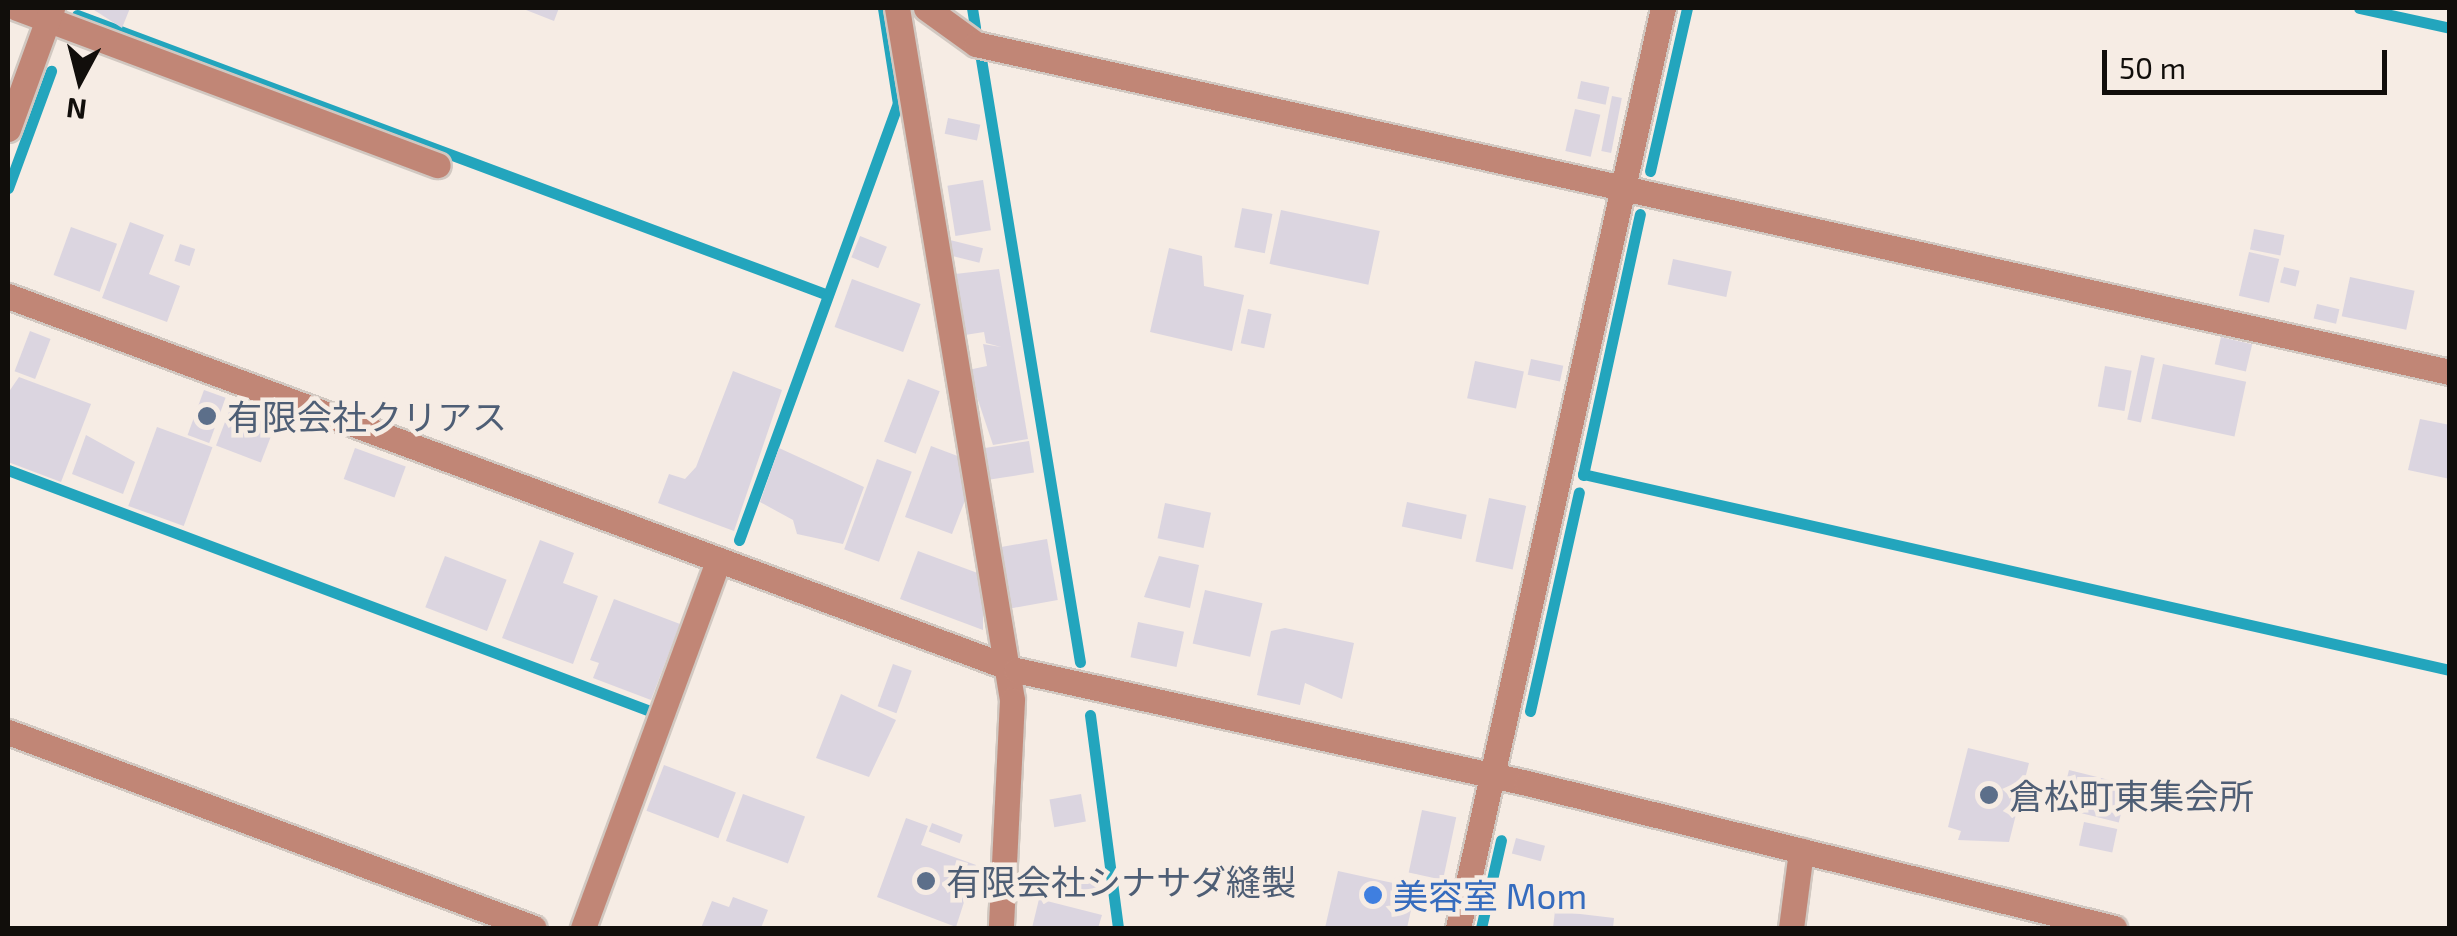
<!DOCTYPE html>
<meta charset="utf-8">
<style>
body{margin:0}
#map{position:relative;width:2457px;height:936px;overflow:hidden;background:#f6ece4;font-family:"Exo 2","Noto Sans JP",sans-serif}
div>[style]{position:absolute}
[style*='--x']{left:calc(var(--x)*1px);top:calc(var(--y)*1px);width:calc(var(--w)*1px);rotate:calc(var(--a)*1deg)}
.stream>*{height:11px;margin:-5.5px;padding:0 5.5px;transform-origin:5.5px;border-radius:5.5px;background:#23a5bd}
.building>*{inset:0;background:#dbd5e0;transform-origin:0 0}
.roads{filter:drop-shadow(2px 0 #d1c8c1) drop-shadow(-2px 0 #d1c8c1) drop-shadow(0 2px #d1c8c1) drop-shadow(0 -2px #d1c8c1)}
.minor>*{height:25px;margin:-12.5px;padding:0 12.5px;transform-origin:12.5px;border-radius:12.5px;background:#c18676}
.tertiary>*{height:25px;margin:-12.5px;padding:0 12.5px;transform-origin:12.5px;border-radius:12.5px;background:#c18676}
.dots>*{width:28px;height:28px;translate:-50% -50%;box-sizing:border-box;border:5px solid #f6ece4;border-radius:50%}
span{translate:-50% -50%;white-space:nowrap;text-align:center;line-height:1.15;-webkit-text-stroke:9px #f6ece4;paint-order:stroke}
.service-label{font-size:35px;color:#4e5e75}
.left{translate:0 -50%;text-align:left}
.shop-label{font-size:35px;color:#366cbe}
.frame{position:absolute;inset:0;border:10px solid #110e0b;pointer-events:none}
.north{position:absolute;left:30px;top:30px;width:100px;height:100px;-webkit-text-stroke:8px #f6ece4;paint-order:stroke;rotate:187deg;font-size:28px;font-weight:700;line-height:40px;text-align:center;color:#110e0b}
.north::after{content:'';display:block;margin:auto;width:35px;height:45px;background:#110e0b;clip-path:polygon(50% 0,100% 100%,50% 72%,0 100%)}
.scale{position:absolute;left:2102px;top:50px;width:285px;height:45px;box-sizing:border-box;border:5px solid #110e0b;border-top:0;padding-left:12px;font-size:30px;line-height:35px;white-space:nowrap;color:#110e0b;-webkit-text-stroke:8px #f6ece4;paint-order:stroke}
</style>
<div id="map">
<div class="stream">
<div style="--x:972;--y:8;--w:20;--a:81"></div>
<div style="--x:2359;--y:8;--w:93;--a:12.4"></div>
<div style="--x:77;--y:15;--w:801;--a:20.45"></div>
<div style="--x:981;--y:59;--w:611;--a:80.68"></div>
<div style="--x:1650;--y:171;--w:167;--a:-77.2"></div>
<div style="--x:8;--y:188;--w:125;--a:-69.8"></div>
<div style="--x:8;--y:470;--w:689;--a:20.57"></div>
<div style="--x:1583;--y:474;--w:889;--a:12.74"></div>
<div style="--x:1583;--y:475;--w:267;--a:-77.7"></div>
<div style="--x:739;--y:540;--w:464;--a:-70"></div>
<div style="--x:898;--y:104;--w:97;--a:-98.9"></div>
<div style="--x:1530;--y:711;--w:224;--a:-77.4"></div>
<div style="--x:1090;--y:715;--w:215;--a:82.5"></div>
<div style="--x:1481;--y:928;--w:90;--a:-77.2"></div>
</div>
<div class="building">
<div style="clip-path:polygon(91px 8px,130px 8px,122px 28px)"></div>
<div style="clip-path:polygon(521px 8px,559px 8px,554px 21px)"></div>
<div style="left:1581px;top:81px;width:29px;height:18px;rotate:12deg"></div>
<div style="left:1612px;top:96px;width:10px;height:56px;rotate:11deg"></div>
<div style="left:1575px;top:109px;width:26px;height:43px;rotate:13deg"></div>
<div style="left:948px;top:118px;width:33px;height:16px;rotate:12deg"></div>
<div style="left:983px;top:180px;width:51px;height:36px;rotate:81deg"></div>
<div style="left:1242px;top:208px;width:31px;height:40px;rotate:11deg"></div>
<div style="left:1281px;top:210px;width:101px;height:55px;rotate:12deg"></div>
<div style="clip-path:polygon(130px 222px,164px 235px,149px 274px,180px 286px,167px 322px,102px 298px)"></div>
<div style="left:71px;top:227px;width:49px;height:51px;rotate:20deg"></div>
<div style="left:2254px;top:229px;width:31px;height:21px;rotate:11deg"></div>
<div style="left:860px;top:236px;width:29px;height:23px;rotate:22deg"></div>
<div style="left:950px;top:240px;width:34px;height:15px;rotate:14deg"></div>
<div style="left:180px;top:244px;width:16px;height:18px;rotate:18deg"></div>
<div style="clip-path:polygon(1169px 248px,1202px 256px,1204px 286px,1244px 295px,1232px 351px,1150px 332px)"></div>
<div style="left:2249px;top:252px;width:31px;height:45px;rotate:13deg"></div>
<div style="left:1673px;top:259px;width:60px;height:26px;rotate:12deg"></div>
<div style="left:2284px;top:267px;width:16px;height:16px;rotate:14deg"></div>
<div style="clip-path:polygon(999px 269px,1028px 439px,993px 445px,968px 370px,987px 366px,983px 344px,1001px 347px,986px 343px,984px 332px,965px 335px,955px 274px)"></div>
<div style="left:2350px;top:277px;width:66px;height:40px;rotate:12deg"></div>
<div style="left:852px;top:279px;width:73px;height:51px;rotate:20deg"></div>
<div style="left:2317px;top:304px;width:23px;height:15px;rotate:13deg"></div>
<div style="left:1248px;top:309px;width:24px;height:35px;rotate:12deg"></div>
<div style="left:30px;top:331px;width:22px;height:43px;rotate:21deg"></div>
<div style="left:2221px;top:337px;width:32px;height:28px;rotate:13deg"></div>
<div style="left:2141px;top:355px;width:14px;height:66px;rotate:12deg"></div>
<div style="left:1531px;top:359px;width:33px;height:16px;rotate:12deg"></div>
<div style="left:1475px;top:361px;width:50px;height:38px;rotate:12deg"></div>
<div style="left:2163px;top:364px;width:85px;height:56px;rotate:12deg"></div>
<div style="left:2105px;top:366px;width:27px;height:41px;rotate:10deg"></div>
<div style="clip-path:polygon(733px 371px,782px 390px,734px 531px,658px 503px,669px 474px,685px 479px,696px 467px)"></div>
<div style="clip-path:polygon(19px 377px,91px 404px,61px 482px,8px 462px,8px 393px)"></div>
<div style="left:908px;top:379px;width:34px;height:67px;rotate:21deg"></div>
<div style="left:204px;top:390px;width:23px;height:48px;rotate:20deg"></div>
<div style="left:230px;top:409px;width:48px;height:39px;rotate:21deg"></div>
<div style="clip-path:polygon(2420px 419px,2450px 425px,2450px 479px,2408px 470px)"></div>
<div style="left:157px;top:427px;width:59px;height:84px;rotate:20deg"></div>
<div style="clip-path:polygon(86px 435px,135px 462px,123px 494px,72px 474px)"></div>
<div style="left:1029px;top:441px;width:32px;height:46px;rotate:81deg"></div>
<div style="clip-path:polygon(931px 446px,963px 458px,969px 490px,952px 534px,905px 517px)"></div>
<div style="left:355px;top:448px;width:54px;height:33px;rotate:20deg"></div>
<div style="clip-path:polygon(779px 448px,864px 487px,843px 544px,797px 534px,793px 520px,760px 502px)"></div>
<div style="left:877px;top:459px;width:37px;height:96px;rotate:20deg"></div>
<div style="left:1489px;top:498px;width:38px;height:65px;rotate:12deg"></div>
<div style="left:1407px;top:502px;width:61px;height:25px;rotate:12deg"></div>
<div style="left:1165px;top:503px;width:47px;height:36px;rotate:12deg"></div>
<div style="left:1047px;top:539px;width:62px;height:48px;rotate:80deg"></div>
<div style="clip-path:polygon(540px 540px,574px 553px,563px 583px,598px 596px,573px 664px,502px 638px)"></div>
<div style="clip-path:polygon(918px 551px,983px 575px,983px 630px,900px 599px)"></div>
<div style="left:445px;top:556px;width:66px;height:55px;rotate:21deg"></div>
<div style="clip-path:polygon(1159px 556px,1199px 565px,1190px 608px,1144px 597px)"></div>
<div style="left:1205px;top:590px;width:59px;height:55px;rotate:13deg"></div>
<div style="clip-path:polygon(614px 599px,680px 624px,651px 700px,593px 678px,599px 663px,590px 660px)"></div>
<div style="left:1138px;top:622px;width:47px;height:36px;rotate:12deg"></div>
<div style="clip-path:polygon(1285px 628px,1354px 643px,1342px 699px,1305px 683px,1300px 705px,1257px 695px,1271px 631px)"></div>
<div style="left:893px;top:664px;width:20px;height:45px;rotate:20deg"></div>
<div style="clip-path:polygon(841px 694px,896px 720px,869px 777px,816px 758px)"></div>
<div style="clip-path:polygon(1968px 748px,2029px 763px,2009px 842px,1958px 840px,1961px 831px,1948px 827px)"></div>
<div style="left:664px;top:765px;width:77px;height:49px;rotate:21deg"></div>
<div style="left:2069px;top:770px;width:61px;height:39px;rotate:14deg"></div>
<div style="left:743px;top:794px;width:66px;height:50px;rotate:20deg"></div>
<div style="left:1081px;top:794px;width:28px;height:32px;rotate:80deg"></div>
<div style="left:1422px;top:810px;width:35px;height:64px;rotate:12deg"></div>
<div style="clip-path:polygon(906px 818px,928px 826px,921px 845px,976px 865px,956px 927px,877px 897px)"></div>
<div style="left:2084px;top:822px;width:34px;height:24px;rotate:12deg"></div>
<div style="left:932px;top:823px;width:33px;height:9px;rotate:21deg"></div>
<div style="left:1516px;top:838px;width:30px;height:16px;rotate:15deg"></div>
<div style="clip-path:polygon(1338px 871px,1416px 888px,1407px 928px,1325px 928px)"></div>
<div style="left:1079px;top:872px;width:21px;height:16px;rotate:14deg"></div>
<div style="clip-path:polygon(733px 897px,768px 910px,761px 928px,701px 928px,712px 901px,729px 907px)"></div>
<div style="clip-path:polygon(1039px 899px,1102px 915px,1098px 928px,1032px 928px)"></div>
<div style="clip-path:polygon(1555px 911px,1614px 918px,1613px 928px,1553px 928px)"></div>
</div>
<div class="roads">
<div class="minor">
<div style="--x:17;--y:8;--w:449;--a:20.5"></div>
<div style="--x:897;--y:8;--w:701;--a:80.56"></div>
<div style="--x:1012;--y:700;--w:228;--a:92.8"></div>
<div style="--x:926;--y:8;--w:62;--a:35.8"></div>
<div style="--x:976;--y:44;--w:1510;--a:12.55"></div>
<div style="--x:8;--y:129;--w:129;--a:-70"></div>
<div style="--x:8;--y:732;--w:561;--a:20.44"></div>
<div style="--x:583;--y:928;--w:390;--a:-69.8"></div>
<div style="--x:1791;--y:928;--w:78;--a:-82.6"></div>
</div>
<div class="tertiary">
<div style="--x:8;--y:296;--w:1075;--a:20.36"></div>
<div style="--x:1016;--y:670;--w:523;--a:12.47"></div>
<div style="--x:1527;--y:783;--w:605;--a:13.88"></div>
<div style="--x:1458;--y:928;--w:943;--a:-77.44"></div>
</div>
</div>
<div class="dots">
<div style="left:207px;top:416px;background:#5c6f8a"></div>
<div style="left:1989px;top:795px;background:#5c6f8a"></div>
<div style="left:926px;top:881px;background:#5c6f8a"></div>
<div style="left:1373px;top:895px;background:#3f7fe0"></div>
</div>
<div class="service-label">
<span class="left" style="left:227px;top:416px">有限会社クリアス</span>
<span class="left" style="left:2009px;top:795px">倉松町東集会所</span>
<span class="left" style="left:946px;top:881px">有限会社シナサダ縫製</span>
</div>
<div class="shop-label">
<span class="left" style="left:1393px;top:895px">美容室 Mom</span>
</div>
<div class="frame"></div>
<div class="north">N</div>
<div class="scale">50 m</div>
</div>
